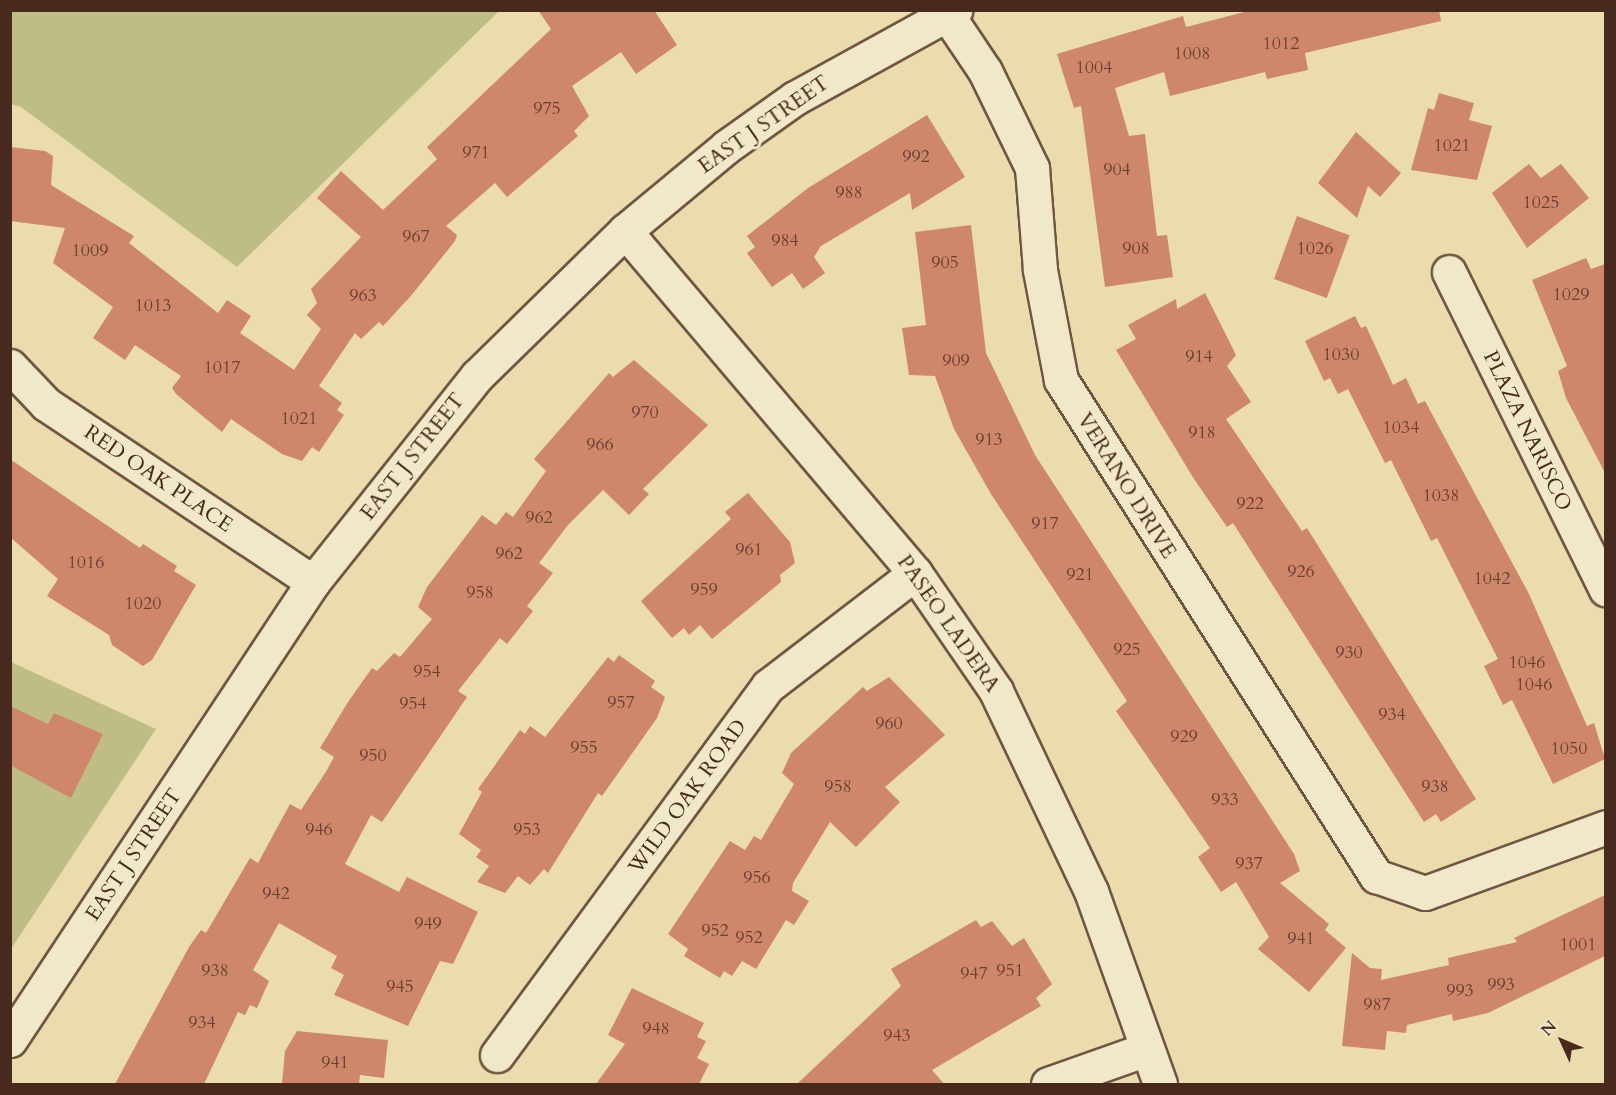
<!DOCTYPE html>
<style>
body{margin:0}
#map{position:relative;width:1616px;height:1095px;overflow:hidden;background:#eadcac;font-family:Cardo,serif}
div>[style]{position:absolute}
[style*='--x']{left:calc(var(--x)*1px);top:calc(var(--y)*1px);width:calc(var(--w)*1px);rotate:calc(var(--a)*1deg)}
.green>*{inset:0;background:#bebe84}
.building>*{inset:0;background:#ce876a;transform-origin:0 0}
.roads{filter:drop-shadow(2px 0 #705642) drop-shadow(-2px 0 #705642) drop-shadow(0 2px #705642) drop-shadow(0 -2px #705642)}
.minor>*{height:33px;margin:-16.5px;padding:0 16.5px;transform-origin:16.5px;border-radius:16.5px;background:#f1e8c9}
span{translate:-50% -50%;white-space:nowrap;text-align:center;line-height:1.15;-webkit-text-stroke:6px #f1e8c9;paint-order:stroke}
.number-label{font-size:18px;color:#6a4031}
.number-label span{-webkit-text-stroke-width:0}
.street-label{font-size:21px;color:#48291e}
.frame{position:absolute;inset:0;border:12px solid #48291e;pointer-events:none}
.north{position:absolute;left:1532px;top:1011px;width:60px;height:60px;-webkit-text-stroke:4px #f1e8c9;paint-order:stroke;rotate:314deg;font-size:16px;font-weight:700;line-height:24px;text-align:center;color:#48291e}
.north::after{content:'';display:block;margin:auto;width:21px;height:27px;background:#48291e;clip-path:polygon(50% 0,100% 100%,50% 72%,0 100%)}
</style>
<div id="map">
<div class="green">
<div style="clip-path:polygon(11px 10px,499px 10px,499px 11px,237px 267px,21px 107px,11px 104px)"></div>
<div style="clip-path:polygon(11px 662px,156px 729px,11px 949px)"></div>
</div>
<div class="building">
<div style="clip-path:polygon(538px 10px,654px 10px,677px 45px,636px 74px,621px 52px,572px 86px,589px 116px,574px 131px,578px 136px,507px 197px,495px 183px,446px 226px,457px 235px,455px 241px,410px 297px,383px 326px,379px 322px,361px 339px,355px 333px,319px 386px,342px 403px,337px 410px,344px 415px,319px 452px,312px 447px,302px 461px,282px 454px,231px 419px,222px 432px,176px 394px,172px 388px,181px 376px,135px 345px,125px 360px,93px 338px,113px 307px,53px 263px,65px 228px,10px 221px,10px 147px,45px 151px,53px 156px,51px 185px,134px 236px,129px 243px,218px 313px,227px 300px,251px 316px,240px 333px,294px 370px,321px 329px,307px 315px,317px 303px,311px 289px,361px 237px,317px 198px,341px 171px,383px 210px,437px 159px,427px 147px,551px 29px)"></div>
<div style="clip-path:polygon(1252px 10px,1439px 10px,1441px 21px,1305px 53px,1308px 70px,1267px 79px,1265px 72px,1170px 96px,1164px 72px,1115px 88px,1129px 136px,1145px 134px,1157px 236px,1167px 235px,1173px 277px,1105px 287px,1081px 106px,1074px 108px,1057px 54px,1183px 16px,1186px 27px)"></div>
<div style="clip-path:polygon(1439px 93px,1474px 103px,1469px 120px,1492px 126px,1477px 180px,1411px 170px,1428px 108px,1434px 110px)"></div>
<div style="clip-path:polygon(927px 115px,965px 177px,912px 210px,910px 193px,821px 246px,814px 257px,825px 273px,803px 289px,792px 273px,772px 287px,747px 253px,755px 247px,747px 236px,808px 188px)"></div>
<div style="clip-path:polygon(1356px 132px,1401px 173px,1380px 197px,1368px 186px,1357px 218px,1318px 183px)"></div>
<div style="clip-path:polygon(1529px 164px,1541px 178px,1561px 164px,1589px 198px,1527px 248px,1492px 193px)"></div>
<div style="left:1297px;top:216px;width:56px;height:67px;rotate:20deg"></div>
<div style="clip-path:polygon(971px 225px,986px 353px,1035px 455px,1294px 854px,1300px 871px,1280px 883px,1329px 924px,1325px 930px,1346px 948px,1309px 992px,1258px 949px,1269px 937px,1236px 882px,1221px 892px,1198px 857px,1210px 848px,1116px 711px,1127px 701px,991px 494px,954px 429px,935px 376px,909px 375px,902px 328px,926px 325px,915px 232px)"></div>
<div style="clip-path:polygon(1586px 258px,1591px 269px,1605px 264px,1605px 473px,1566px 398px,1558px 371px,1567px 366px,1532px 280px)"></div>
<div style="clip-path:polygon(1205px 293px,1236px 355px,1227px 366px,1251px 402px,1226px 419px,1302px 531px,1307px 528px,1476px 799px,1441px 822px,1436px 814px,1424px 822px,1233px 523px,1227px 527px,1194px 479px,1116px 350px,1136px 339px,1128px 325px,1176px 299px,1177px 309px)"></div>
<div style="clip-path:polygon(1355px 316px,1361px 328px,1366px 326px,1393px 385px,1406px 378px,1418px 404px,1425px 401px,1529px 594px,1587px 726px,1594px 723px,1605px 759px,1553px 784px,1512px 700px,1503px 705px,1484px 666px,1498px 659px,1437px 538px,1431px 541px,1391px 460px,1385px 463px,1348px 389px,1338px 394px,1330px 378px,1324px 381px,1305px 341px)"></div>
<div style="clip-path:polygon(634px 360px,708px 425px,643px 489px,649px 494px,629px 515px,603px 490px,568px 525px,539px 563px,553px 573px,527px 606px,533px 611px,507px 644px,500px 638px,458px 691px,467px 697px,382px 822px,371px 815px,345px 864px,399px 892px,407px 877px,478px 912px,453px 964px,440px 961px,408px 1026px,334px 995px,344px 975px,331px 968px,337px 956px,279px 923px,253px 970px,269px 981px,257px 1008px,250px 1005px,245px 1015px,238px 1012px,204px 1084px,115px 1084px,189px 947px,201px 930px,206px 933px,250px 858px,258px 863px,290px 804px,301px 810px,327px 770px,334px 757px,320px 748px,348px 702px,372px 668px,377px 671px,394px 653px,400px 657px,432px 619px,418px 607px,427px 587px,482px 515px,496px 525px,506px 512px,513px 517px,546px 471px,534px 459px,609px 373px,613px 377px)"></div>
<div style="clip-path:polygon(10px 459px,140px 548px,143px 544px,177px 566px,174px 571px,196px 585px,152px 660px,143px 666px,112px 645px,109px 635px,47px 596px,58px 579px,10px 537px)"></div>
<div style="clip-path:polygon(748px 493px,790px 542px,795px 563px,780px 575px,781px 582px,712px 639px,700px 625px,689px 635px,684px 628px,672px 638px,641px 601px,731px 519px,725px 512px)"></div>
<div style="clip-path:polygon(619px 655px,655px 681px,651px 687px,665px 697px,657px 718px,602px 796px,598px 793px,548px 873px,544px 869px,530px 885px,518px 876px,505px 893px,477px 882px,489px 866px,476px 857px,481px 850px,459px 834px,482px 792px,478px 789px,520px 730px,525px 734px,530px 726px,545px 737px,608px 657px,614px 662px)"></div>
<div style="clip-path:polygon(889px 677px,945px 735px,885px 787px,900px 802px,856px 847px,830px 822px,793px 883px,792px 891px,809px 901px,794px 925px,786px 920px,756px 969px,742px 961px,732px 976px,724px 971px,720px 978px,684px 956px,688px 949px,668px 934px,730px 841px,745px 850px,754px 836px,761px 840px,794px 784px,782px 773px,791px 753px,863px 687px,867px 691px)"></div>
<div style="clip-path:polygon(10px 706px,48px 724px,54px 713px,103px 734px,71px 798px,10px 765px)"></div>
<div style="clip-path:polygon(1605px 895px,1605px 956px,1488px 1013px,1453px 1021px,1452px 1014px,1407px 1025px,1406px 1033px,1387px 1031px,1385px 1050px,1342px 1046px,1352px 953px,1370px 968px,1382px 969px,1381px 980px,1449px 965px,1448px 958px,1517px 942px,1514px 938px)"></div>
<div style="clip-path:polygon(976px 920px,981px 927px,992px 921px,1012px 946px,1024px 938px,1052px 984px,1036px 998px,1041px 1006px,932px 1070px,944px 1084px,797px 1084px,901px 986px,891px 969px)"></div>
<div style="clip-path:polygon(632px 988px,704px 1023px,697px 1037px,706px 1041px,697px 1058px,709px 1064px,699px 1084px,596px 1084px,625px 1044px,608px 1035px)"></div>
<div style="clip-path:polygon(297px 1031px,388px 1040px,384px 1078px,360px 1075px,359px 1084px,282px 1084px,285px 1051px)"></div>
</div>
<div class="roads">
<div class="minor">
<div style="--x:944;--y:10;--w:73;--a:56.1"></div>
<div style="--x:985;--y:71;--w:108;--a:64.1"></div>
<div style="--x:1032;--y:168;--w:102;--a:85.5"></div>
<div style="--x:1040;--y:270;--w:112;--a:79.2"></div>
<div style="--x:1061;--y:380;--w:588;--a:57.58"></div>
<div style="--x:1376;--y:876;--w:52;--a:19.1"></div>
<div style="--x:1425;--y:893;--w:193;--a:-20"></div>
<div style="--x:625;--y:231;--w:448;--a:49.7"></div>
<div style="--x:915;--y:573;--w:143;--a:55.5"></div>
<div style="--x:996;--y:691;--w:221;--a:64.6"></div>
<div style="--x:1091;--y:891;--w:205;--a:70.3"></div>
<div style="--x:1449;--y:272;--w:354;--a:63.7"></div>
<div style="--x:10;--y:366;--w:52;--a:46.5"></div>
<div style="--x:46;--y:404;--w:321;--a:33.7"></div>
<div style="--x:10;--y:1040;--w:549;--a:-56.51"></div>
<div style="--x:313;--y:582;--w:263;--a:-51.5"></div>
<div style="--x:477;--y:376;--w:207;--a:-44.4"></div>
<div style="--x:625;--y:231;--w:131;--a:-39.7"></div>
<div style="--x:726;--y:147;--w:85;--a:-35.4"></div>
<div style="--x:795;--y:98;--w:183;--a:-28.8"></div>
<div style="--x:497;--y:1055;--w:458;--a:-53.7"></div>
<div style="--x:768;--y:686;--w:185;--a:-37.5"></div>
<div style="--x:1048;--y:1084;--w:105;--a:-19.5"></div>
</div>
</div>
<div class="number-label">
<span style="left:1281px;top:44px">1012</span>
<span style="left:1192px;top:54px">1008</span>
<span style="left:1094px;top:68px">1004</span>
<span style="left:547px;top:109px">975</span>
<span style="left:1452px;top:146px">1021</span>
<span style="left:476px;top:153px">971</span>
<span style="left:916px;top:157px">992</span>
<span style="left:1117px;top:170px">904</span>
<span style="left:849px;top:193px">988</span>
<span style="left:1541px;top:203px">1025</span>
<span style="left:416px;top:237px">967</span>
<span style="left:785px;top:241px">984</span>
<span style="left:1136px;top:249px">908</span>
<span style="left:1315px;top:249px">1026</span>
<span style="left:90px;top:251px">1009</span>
<span style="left:945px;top:263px">905</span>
<span style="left:1571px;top:295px">1029</span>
<span style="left:363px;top:296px">963</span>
<span style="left:153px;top:306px">1013</span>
<span style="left:1341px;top:355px">1030</span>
<span style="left:1199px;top:357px">914</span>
<span style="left:956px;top:361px">909</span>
<span style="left:222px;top:368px">1017</span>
<span style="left:645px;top:413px">970</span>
<span style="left:299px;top:419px">1021</span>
<span style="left:1401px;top:428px">1034</span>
<span style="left:1202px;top:433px">918</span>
<span style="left:989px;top:440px">913</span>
<span style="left:600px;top:445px">966</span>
<span style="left:1441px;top:496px">1038</span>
<span style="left:1250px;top:504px">922</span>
<span style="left:539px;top:518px">962</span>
<span style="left:1045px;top:524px">917</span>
<span style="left:749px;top:550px">961</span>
<span style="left:509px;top:554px">962</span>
<span style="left:86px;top:563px">1016</span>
<span style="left:1301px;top:572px">926</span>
<span style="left:1080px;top:575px">921</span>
<span style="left:1492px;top:579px">1042</span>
<span style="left:704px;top:590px">959</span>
<span style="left:480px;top:593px">958</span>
<span style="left:143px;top:604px">1020</span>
<span style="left:1127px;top:650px">925</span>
<span style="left:1349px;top:653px">930</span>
<span style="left:1527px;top:663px">1046</span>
<span style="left:427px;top:672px">954</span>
<span style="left:1534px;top:685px">1046</span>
<span style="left:621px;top:703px">957</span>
<span style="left:413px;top:704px">954</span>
<span style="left:1392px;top:715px">934</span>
<span style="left:889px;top:724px">960</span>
<span style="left:1184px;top:737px">929</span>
<span style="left:584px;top:748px">955</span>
<span style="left:1569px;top:749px">1050</span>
<span style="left:373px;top:756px">950</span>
<span style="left:838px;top:787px">958</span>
<span style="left:1435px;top:787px">938</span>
<span style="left:1225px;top:800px">933</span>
<span style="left:319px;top:830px">946</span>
<span style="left:527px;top:830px">953</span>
<span style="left:1249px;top:864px">937</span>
<span style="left:757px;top:878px">956</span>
<span style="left:276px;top:894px">942</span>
<span style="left:428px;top:924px">949</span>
<span style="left:715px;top:931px">952</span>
<span style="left:749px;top:938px">952</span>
<span style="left:1301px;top:939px">941</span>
<span style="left:1578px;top:945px">1001</span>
<span style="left:215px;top:971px">938</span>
<span style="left:1010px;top:971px">951</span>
<span style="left:974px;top:974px">947</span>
<span style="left:1501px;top:985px">993</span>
<span style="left:400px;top:987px">945</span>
<span style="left:1460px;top:991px">993</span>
<span style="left:1377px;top:1005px">987</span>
<span style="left:202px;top:1023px">934</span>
<span style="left:656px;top:1029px">948</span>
<span style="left:897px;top:1036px">943</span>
<span style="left:335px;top:1063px">941</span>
</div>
<div class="street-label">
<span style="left:764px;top:125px;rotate:-35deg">EAST J STREET</span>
<span style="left:1527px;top:431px;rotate:64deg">PLAZA NARISCO</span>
<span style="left:413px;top:457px;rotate:-52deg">EAST J STREET</span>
<span style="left:158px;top:479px;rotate:34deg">RED OAK PLACE</span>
<span style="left:1126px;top:486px;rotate:58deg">VERANO DRIVE</span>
<span style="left:948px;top:624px;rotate:55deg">PASEO LADERA</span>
<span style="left:688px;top:797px;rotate:-54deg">WILD OAK ROAD</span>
<span style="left:134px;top:855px;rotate:-56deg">EAST J STREET</span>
</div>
<div class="frame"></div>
<div class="north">N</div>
</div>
